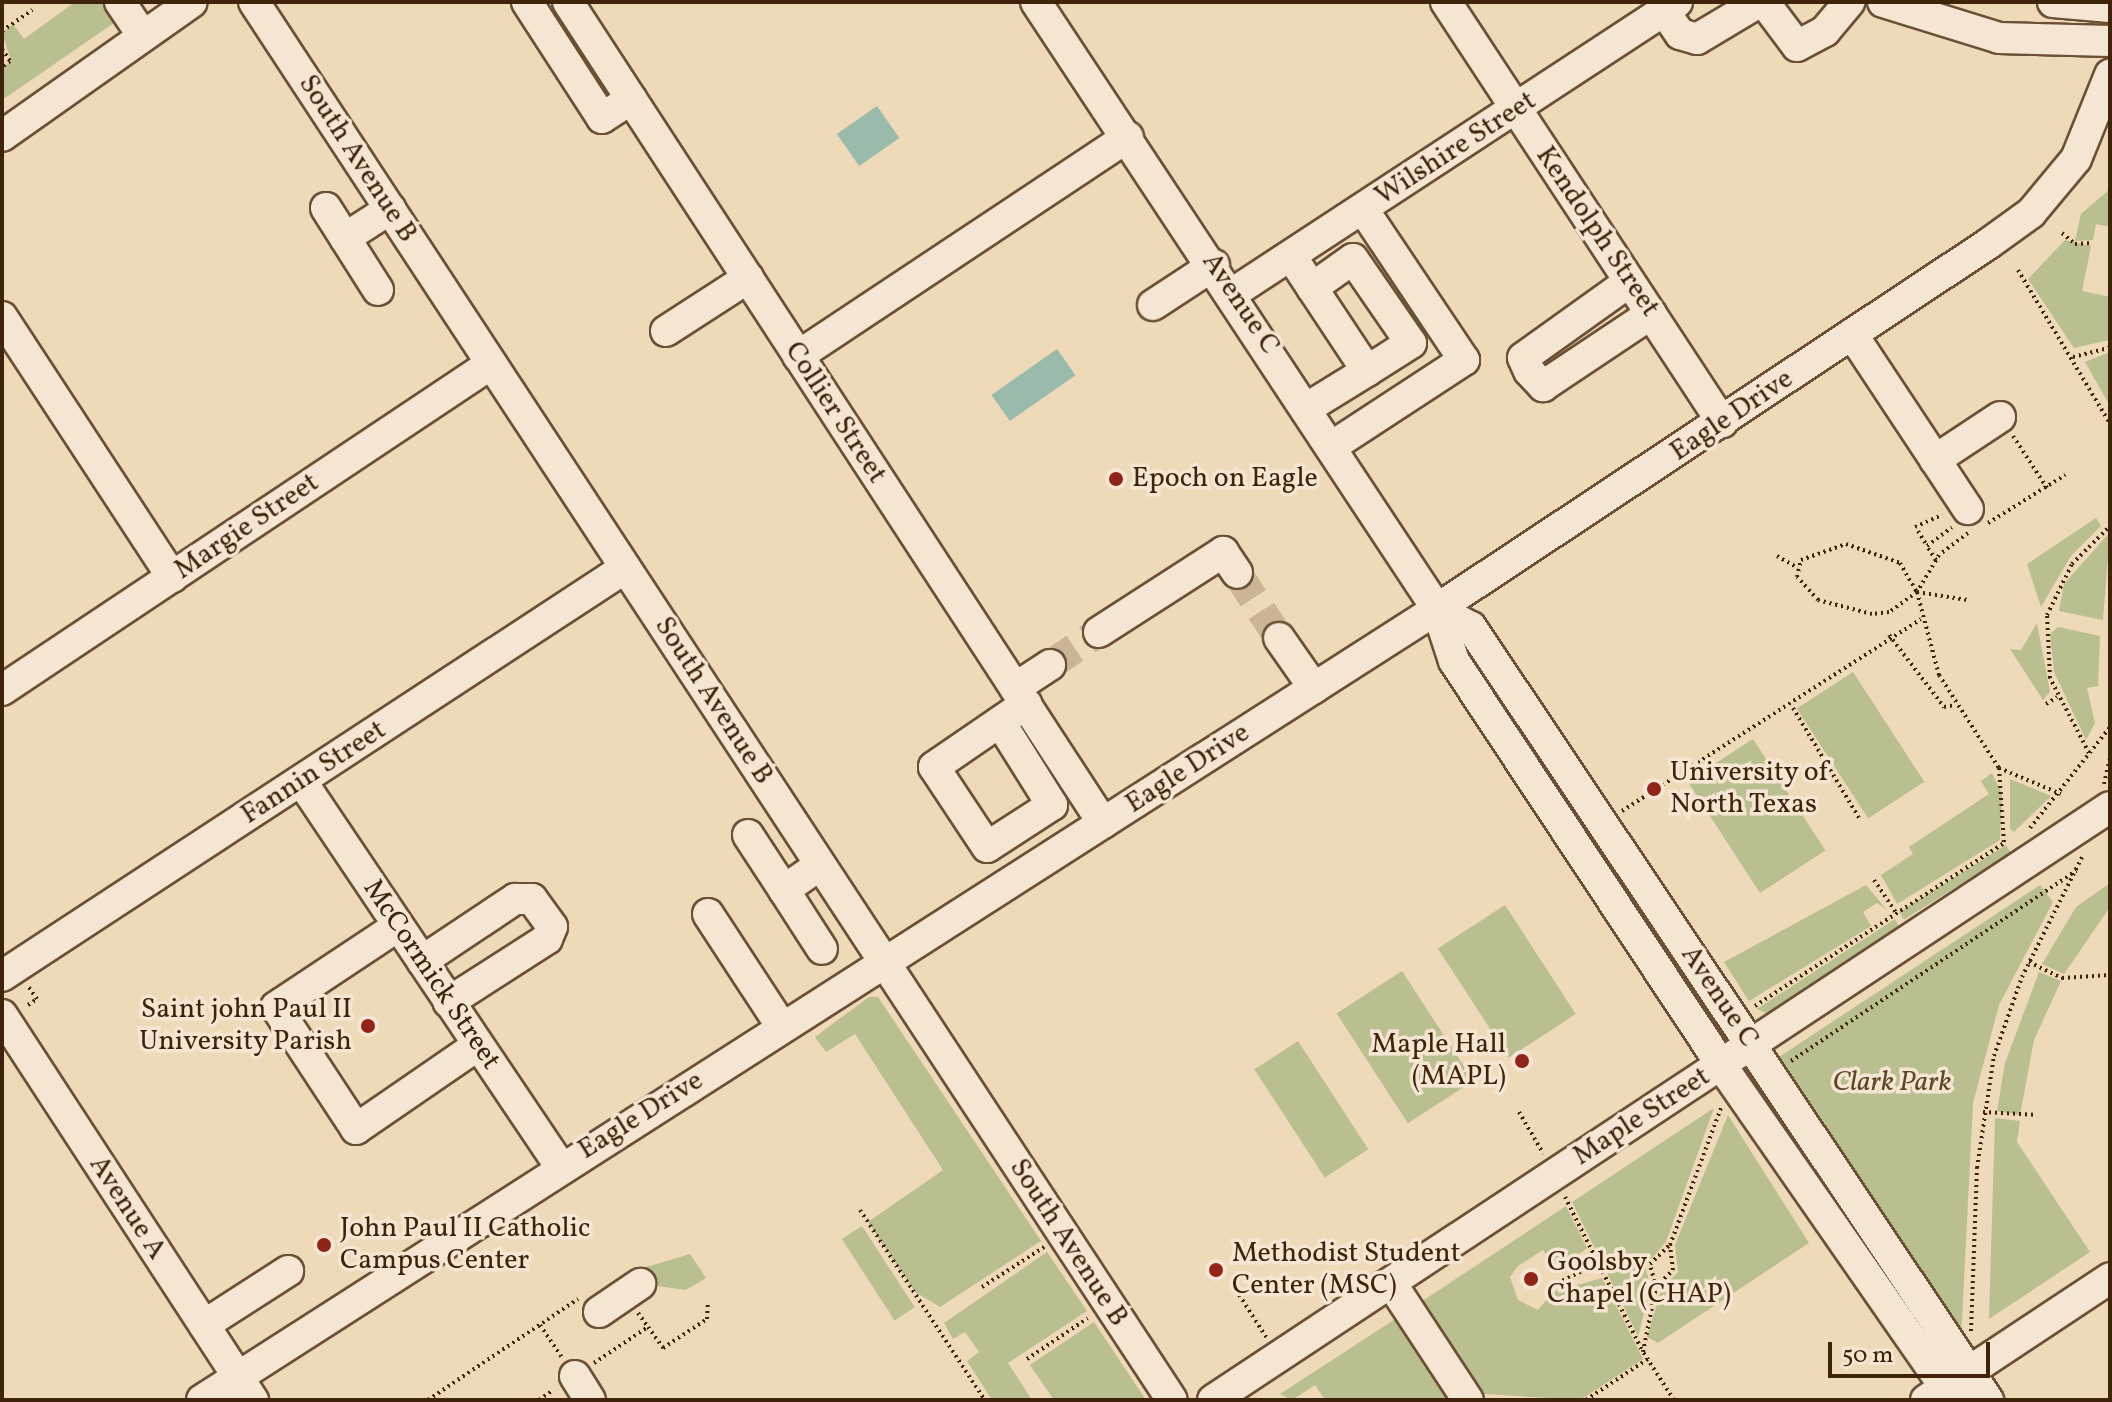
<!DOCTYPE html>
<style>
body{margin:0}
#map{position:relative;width:2112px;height:1402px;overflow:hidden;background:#eed9b9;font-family:Vollkorn,serif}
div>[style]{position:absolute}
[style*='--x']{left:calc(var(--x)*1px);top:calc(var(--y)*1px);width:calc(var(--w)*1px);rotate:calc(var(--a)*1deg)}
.green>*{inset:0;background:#b9bf8f;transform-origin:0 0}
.water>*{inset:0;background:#9abaac;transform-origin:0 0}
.minor-tunnel>*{height:30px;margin-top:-15px;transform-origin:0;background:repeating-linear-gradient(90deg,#cbb596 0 30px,transparent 0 45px)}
.path>*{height:4px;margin-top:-2px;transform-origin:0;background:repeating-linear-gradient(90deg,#3f230a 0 2px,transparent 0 6px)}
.roads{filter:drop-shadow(2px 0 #6b5036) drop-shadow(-2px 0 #6b5036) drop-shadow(0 2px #6b5036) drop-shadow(0 -2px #6b5036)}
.minor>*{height:30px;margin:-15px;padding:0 15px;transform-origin:15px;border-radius:15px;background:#f4e6d2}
.dots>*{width:22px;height:22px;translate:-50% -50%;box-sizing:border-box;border:4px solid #f4e6d2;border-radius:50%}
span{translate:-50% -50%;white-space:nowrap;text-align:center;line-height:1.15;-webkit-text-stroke:7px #f4e6d2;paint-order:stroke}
.street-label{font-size:28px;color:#3f230a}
.poi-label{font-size:28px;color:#3f230a}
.left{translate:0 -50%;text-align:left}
.right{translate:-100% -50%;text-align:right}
.park-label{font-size:28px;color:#5e4a2b;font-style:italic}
.frame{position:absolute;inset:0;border:4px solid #3f230a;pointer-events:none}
.scale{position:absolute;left:1828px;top:1342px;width:162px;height:36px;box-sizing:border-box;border:4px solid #3f230a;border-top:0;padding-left:10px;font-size:24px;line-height:28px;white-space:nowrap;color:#3f230a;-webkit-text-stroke:6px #f4e6d2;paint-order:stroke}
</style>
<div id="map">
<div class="green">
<div style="clip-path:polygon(75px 2px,108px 2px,114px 23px,2px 100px,2px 68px,11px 61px,2px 33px,13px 24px,24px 39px)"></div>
<div style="clip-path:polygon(2110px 189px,2110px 227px,2096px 224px,2093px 240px,2075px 241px,2081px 214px)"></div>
<div style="clip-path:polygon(2065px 240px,2091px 246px,2082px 291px,2110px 297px,2110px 340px,2074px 348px,2028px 279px)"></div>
<div style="clip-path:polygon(2110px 352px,2110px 406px,2085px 362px)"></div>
<div style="clip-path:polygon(2096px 518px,2101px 526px,2071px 556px,2041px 607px,2027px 564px)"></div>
<div style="clip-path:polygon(2110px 532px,2103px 620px,2059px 611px,2064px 584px)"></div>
<div style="clip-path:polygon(2037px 623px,2050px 692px,2043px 700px,2010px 649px,2021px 650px)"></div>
<div style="clip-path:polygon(2058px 627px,2100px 636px,2098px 686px,2087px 688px,2095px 723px,2086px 740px,2054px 672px,2050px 634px)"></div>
<div style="left:1853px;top:672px;width:131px;height:67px;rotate:57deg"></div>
<div style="left:1753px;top:739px;width:133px;height:78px;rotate:57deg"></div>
<div style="clip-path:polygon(1992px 773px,2002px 794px,2000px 840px,1897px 904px,1881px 875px,1913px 854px,1909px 847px,1989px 794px,1981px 781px)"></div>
<div style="clip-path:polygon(2010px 779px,2051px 796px,2014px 832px,2010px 829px)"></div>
<div style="left:2006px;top:845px;width:9px;height:126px;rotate:58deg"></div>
<div style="clip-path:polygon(2110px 883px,2110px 907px,2064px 974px,2042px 964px,2076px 907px)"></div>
<div style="clip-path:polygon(1866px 885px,1886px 909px,1877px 903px,1863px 912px,1871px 926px,1749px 1001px,1724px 962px)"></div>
<div style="clip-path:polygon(2040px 885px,2053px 902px,1999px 1005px,1973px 1103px,1961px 1340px,1779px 1057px)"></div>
<div style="left:1505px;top:905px;width:130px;height:80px;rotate:57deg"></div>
<div style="clip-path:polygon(1895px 919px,1899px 927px,1768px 1014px,1757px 1009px)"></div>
<div style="left:1402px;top:971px;width:131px;height:78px;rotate:57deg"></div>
<div style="clip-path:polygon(2039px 972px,2061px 981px,2034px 1040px,2020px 1115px,1997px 1111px,2005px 1063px)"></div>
<div style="clip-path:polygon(869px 997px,878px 997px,1041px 1241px,940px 1307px,915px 1292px,868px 1222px,943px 1170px,855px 1034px,826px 1052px,815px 1037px)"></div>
<div style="left:1298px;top:1041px;width:129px;height:52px;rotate:57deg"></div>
<div style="clip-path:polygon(1714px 1108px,1666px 1242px,1645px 1266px,1651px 1288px,1638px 1336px,1572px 1202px)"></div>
<div style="clip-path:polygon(1728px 1115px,1809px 1243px,1658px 1343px,1647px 1337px,1661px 1290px,1678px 1272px,1675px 1245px)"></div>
<div style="clip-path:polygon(1995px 1118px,2020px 1121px,2017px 1142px,2090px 1252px,1989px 1319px)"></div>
<div style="clip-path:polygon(1566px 1206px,1587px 1248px,1557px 1271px,1543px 1250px,1518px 1266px,1510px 1277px,1518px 1300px,1538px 1310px,1553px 1292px,1602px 1278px,1643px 1359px,1580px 1400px,1469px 1393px,1415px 1306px)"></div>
<div style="left:862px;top:1226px;width:97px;height:24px;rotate:57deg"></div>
<div style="clip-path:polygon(1047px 1252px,1087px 1311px,1008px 1363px,1032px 1400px,992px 1400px,967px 1361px,979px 1352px,965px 1332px,953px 1339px,944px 1323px)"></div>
<div style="clip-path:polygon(690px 1254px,706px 1278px,686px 1290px,657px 1286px,643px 1268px)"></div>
<div style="clip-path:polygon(1403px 1314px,1460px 1400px,1325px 1400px,1315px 1385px,1292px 1400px,1280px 1394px)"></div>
<div style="clip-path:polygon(1094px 1322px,1146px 1400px,1054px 1400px,1030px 1365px)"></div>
</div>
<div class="water">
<div style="left:877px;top:106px;width:39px;height:49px;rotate:55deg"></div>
<div style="left:1057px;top:349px;width:32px;height:80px;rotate:55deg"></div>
</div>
<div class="minor-tunnel">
<div style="--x:1237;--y:573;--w:77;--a:57.1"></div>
<div style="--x:1050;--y:665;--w:59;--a:-34"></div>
</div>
<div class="path">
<div style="--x:2;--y:31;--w:37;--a:-35"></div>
<div style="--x:2;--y:49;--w:14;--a:56"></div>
<div style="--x:10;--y:61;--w:10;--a:143"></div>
<div style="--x:2062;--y:233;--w:17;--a:40"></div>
<div style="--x:2075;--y:244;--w:17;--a:-3"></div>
<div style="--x:2018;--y:270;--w:179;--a:59.1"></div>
<div style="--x:2073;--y:357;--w:38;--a:-14"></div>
<div style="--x:2013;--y:436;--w:62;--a:56.8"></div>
<div style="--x:1988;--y:523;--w:91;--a:-31.9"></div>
<div style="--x:1915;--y:527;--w:30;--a:-24"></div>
<div style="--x:1918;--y:531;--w:17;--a:59"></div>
<div style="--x:1968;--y:533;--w:36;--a:143"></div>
<div style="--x:1939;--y:555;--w:43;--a:120.7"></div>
<div style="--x:1917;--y:592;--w:86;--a:75.2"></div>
<div style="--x:1939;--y:675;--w:111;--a:57.2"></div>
<div style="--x:1999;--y:768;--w:75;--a:86.2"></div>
<div style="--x:1846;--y:544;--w:57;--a:19.4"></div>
<div style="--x:1900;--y:563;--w:34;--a:60"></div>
<div style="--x:1917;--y:592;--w:34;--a:144"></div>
<div style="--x:1889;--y:612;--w:17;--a:173"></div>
<div style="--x:1872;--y:614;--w:56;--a:-165.5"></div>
<div style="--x:1818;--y:600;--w:31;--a:-132"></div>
<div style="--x:1797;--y:577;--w:17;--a:-77"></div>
<div style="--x:1801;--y:560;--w:48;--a:-19.6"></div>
<div style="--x:1777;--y:556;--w:24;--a:30"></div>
<div style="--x:1936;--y:560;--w:17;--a:-123"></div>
<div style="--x:1927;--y:546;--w:31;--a:-37"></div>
<div style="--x:1917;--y:592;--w:51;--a:9.1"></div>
<div style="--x:1889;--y:635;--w:91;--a:52.6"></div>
<div style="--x:1944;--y:707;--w:10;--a:-11"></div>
<div style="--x:2046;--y:704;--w:13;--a:-32"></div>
<div style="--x:1793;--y:708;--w:128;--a:59"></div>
<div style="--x:2089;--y:753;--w:85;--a:-117.5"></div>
<div style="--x:2050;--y:678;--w:63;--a:-92.7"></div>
<div style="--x:2047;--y:615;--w:57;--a:-63.9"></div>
<div style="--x:2072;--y:564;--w:54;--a:-45"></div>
<div style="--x:1999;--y:768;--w:67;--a:22.8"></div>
<div style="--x:2104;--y:784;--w:26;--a:-77"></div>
<div style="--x:1622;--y:811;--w:355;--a:-32.7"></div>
<div style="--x:2030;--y:828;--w:129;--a:-51.6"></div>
<div style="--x:1874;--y:880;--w:40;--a:56"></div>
<div style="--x:2029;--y:962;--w:37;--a:26"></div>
<div style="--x:2062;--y:978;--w:48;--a:-3.6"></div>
<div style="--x:28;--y:1005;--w:11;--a:-34"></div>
<div style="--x:37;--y:999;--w:16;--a:-125"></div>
<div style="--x:1755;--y:1006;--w:300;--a:-33.2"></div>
<div style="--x:1791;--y:1061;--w:343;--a:-33.7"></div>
<div style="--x:1519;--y:1112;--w:48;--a:59.7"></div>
<div style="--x:1983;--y:1112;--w:54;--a:3.2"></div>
<div style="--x:1565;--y:1197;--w:171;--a:63.3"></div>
<div style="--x:860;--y:1210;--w:227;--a:56.7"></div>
<div style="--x:1552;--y:1286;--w:51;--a:-26.6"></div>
<div style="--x:982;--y:1287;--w:74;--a:-32.8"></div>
<div style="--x:1656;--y:1287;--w:24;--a:-45"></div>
<div style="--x:1673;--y:1270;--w:25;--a:-97"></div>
<div style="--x:1236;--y:1290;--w:56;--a:57.4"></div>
<div style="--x:638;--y:1313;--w:17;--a:54"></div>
<div style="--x:540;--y:1325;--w:40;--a:56"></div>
<div style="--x:1971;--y:1331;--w:163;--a:-87.9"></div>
<div style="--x:1977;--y:1168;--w:113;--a:-81.4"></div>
<div style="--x:1994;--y:1056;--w:84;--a:-70.5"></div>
<div style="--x:2022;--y:977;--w:134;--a:-63.4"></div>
<div style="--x:1027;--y:1359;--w:73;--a:-33.9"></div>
<div style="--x:594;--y:1363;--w:65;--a:-33.7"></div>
<div style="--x:648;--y:1327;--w:26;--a:54"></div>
<div style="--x:663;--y:1348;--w:53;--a:-33.4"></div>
<div style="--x:707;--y:1319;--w:18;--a:-87"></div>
<div style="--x:428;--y:1400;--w:181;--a:-34"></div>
<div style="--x:539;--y:1400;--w:17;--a:-36"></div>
<div style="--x:1586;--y:1400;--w:74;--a:-33.5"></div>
<div style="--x:1674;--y:1400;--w:57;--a:-122.9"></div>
<div style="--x:1643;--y:1352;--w:66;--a:-78.7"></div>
<div style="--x:1656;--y:1287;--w:24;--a:-105"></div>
<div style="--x:1650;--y:1264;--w:28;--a:-44"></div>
<div style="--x:1670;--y:1245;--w:146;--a:-69.6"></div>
</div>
<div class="roads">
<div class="minor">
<div style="--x:120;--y:2;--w:40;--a:56"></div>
<div style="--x:254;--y:2;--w:1672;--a:56.71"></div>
<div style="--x:527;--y:2;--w:138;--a:57.1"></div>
<div style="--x:602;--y:118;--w:35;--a:-33"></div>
<div style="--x:568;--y:2;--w:980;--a:56.91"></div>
<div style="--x:1036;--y:2;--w:727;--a:56.55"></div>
<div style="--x:1437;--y:609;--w:55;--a:71.9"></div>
<div style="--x:1454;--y:661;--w:484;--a:56.5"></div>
<div style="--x:1721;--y:1065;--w:408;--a:55.2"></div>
<div style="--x:1446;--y:2;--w:503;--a:56.69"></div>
<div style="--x:1764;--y:2;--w:55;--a:53.1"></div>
<div style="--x:1797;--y:46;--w:32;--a:-28"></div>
<div style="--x:1825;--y:31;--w:38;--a:-50"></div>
<div style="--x:1883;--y:2;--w:121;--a:17.2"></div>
<div style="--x:1999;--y:38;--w:111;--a:1.5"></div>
<div style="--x:2053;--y:2;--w:57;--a:5"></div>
<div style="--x:1664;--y:11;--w:28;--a:55"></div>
<div style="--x:1680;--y:34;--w:18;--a:16"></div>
<div style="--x:1697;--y:39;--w:72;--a:-30.8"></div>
<div style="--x:2;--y:136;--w:232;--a:-35.2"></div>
<div style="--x:326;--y:208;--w:97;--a:57.6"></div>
<div style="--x:345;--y:238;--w:54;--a:-32.8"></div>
<div style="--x:1291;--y:256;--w:138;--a:56.5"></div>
<div style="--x:1367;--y:371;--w:70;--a:148.3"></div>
<div style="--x:1629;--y:282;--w:130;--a:144.4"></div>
<div style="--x:1523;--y:358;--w:14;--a:65"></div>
<div style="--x:1529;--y:371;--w:21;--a:47"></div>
<div style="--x:1543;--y:386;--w:130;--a:-33.7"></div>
<div style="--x:1312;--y:288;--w:50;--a:-35.3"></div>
<div style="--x:1353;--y:259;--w:102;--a:55.4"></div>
<div style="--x:1411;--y:343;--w:52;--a:147.5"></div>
<div style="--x:1233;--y:293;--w:531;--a:-33.24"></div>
<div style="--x:1153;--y:305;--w:73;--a:-33.3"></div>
<div style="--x:2;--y:317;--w:311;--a:56.8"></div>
<div style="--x:666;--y:331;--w:98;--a:-32.9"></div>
<div style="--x:1852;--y:334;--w:210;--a:56.5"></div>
<div style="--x:798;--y:356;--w:396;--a:-33.6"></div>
<div style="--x:1331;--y:447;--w:159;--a:-33.2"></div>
<div style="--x:1464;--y:360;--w:182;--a:-123.8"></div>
<div style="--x:1935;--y:460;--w:78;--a:-33.5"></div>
<div style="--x:1437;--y:609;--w:38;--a:28"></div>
<div style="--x:1471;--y:627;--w:930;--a:56.22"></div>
<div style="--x:1099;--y:632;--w:148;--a:-32.8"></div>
<div style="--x:1223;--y:552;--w:25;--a:56"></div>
<div style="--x:1279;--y:638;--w:61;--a:55"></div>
<div style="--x:1015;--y:688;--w:42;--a:-33.3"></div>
<div style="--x:2;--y:690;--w:588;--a:-33.69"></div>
<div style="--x:1000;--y:722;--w:98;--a:57.9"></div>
<div style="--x:1052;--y:805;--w:77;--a:147.1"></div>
<div style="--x:987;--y:847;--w:96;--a:-123.5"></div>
<div style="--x:934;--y:767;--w:112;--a:-34.4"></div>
<div style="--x:302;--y:782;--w:464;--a:56.1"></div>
<div style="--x:748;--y:835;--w:66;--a:56.8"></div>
<div style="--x:820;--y:865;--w:44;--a:145.2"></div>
<div style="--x:784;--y:890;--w:70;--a:57.2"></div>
<div style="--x:708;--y:914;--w:135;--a:56.8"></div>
<div style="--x:398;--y:926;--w:146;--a:146.4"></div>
<div style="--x:276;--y:1007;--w:146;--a:56.7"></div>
<div style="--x:356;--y:1129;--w:148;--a:-34.5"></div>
<div style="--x:422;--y:961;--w:112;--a:-33.7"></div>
<div style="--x:515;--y:899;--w:17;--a:0"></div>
<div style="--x:532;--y:899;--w:34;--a:54"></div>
<div style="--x:552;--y:927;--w:13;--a:113"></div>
<div style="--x:547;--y:939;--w:117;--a:147.3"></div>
<div style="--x:2;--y:976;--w:745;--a:-33.22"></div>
<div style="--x:2;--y:1015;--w:460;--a:56.9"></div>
<div style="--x:1391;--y:1283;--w:140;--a:56.7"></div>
<div style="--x:599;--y:1312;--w:50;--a:-34.3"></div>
<div style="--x:204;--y:1325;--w:100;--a:-32.7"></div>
<div style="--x:575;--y:1376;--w:28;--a:58"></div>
<div style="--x:202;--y:1400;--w:1467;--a:-32.64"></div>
<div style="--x:1437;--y:609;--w:661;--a:-33.52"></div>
<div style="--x:1988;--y:244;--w:53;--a:-35.8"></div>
<div style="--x:2031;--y:213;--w:70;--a:-50.2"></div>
<div style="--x:2076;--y:159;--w:91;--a:-68"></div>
<div style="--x:1213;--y:1400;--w:1075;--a:-33.47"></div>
<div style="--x:1926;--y:1400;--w:221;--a:-33.5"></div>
</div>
</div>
<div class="dots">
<div style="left:1116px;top:479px;background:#8f2418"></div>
<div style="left:1654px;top:789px;background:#8f2418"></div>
<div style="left:368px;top:1026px;background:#8f2418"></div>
<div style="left:1522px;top:1061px;background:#8f2418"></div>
<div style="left:324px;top:1245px;background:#8f2418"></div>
<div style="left:1216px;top:1270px;background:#8f2418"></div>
<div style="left:1531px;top:1279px;background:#8f2418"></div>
</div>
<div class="street-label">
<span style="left:1456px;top:149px;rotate:-33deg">Wilshire Street</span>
<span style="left:357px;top:159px;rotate:57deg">South Avenue B</span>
<span style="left:1597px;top:232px;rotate:56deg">Kendolph Street</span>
<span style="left:1240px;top:304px;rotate:56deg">Avenue C</span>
<span style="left:835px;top:413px;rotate:57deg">Collier Street</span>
<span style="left:1732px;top:416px;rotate:-34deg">Eagle Drive</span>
<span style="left:247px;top:527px;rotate:-34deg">Margie Street</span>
<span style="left:713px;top:701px;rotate:57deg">South Avenue B</span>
<span style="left:1188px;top:769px;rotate:-33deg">Eagle Drive</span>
<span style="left:314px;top:773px;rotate:-33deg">Fannin Street</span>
<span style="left:431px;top:975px;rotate:56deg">McCormick Street</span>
<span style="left:1719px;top:997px;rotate:56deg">Avenue C</span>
<span style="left:641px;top:1116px;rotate:-32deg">Eagle Drive</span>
<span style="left:1642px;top:1117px;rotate:-33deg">Maple Street</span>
<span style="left:127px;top:1208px;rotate:57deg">Avenue A</span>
<span style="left:1068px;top:1243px;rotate:57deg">South Avenue B</span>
</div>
<div class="poi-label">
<span class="left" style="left:1132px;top:479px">Epoch on Eagle</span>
<span class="left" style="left:1670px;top:789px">University of<br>North Texas</span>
<span class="right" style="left:352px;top:1026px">Saint john Paul II<br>University Parish</span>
<span class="right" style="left:1506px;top:1061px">Maple Hall<br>(MAPL)</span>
<span class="left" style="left:340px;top:1245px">John Paul II Catholic<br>Campus Center</span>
<span class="left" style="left:1232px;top:1270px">Methodist Student<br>Center (MSC)</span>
<span class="left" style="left:1547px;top:1279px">Goolsby<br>Chapel (CHAP)</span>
</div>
<div class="park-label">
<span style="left:1892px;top:1083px">Clark Park</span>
</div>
<div class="frame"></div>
<div class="scale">50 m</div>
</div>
